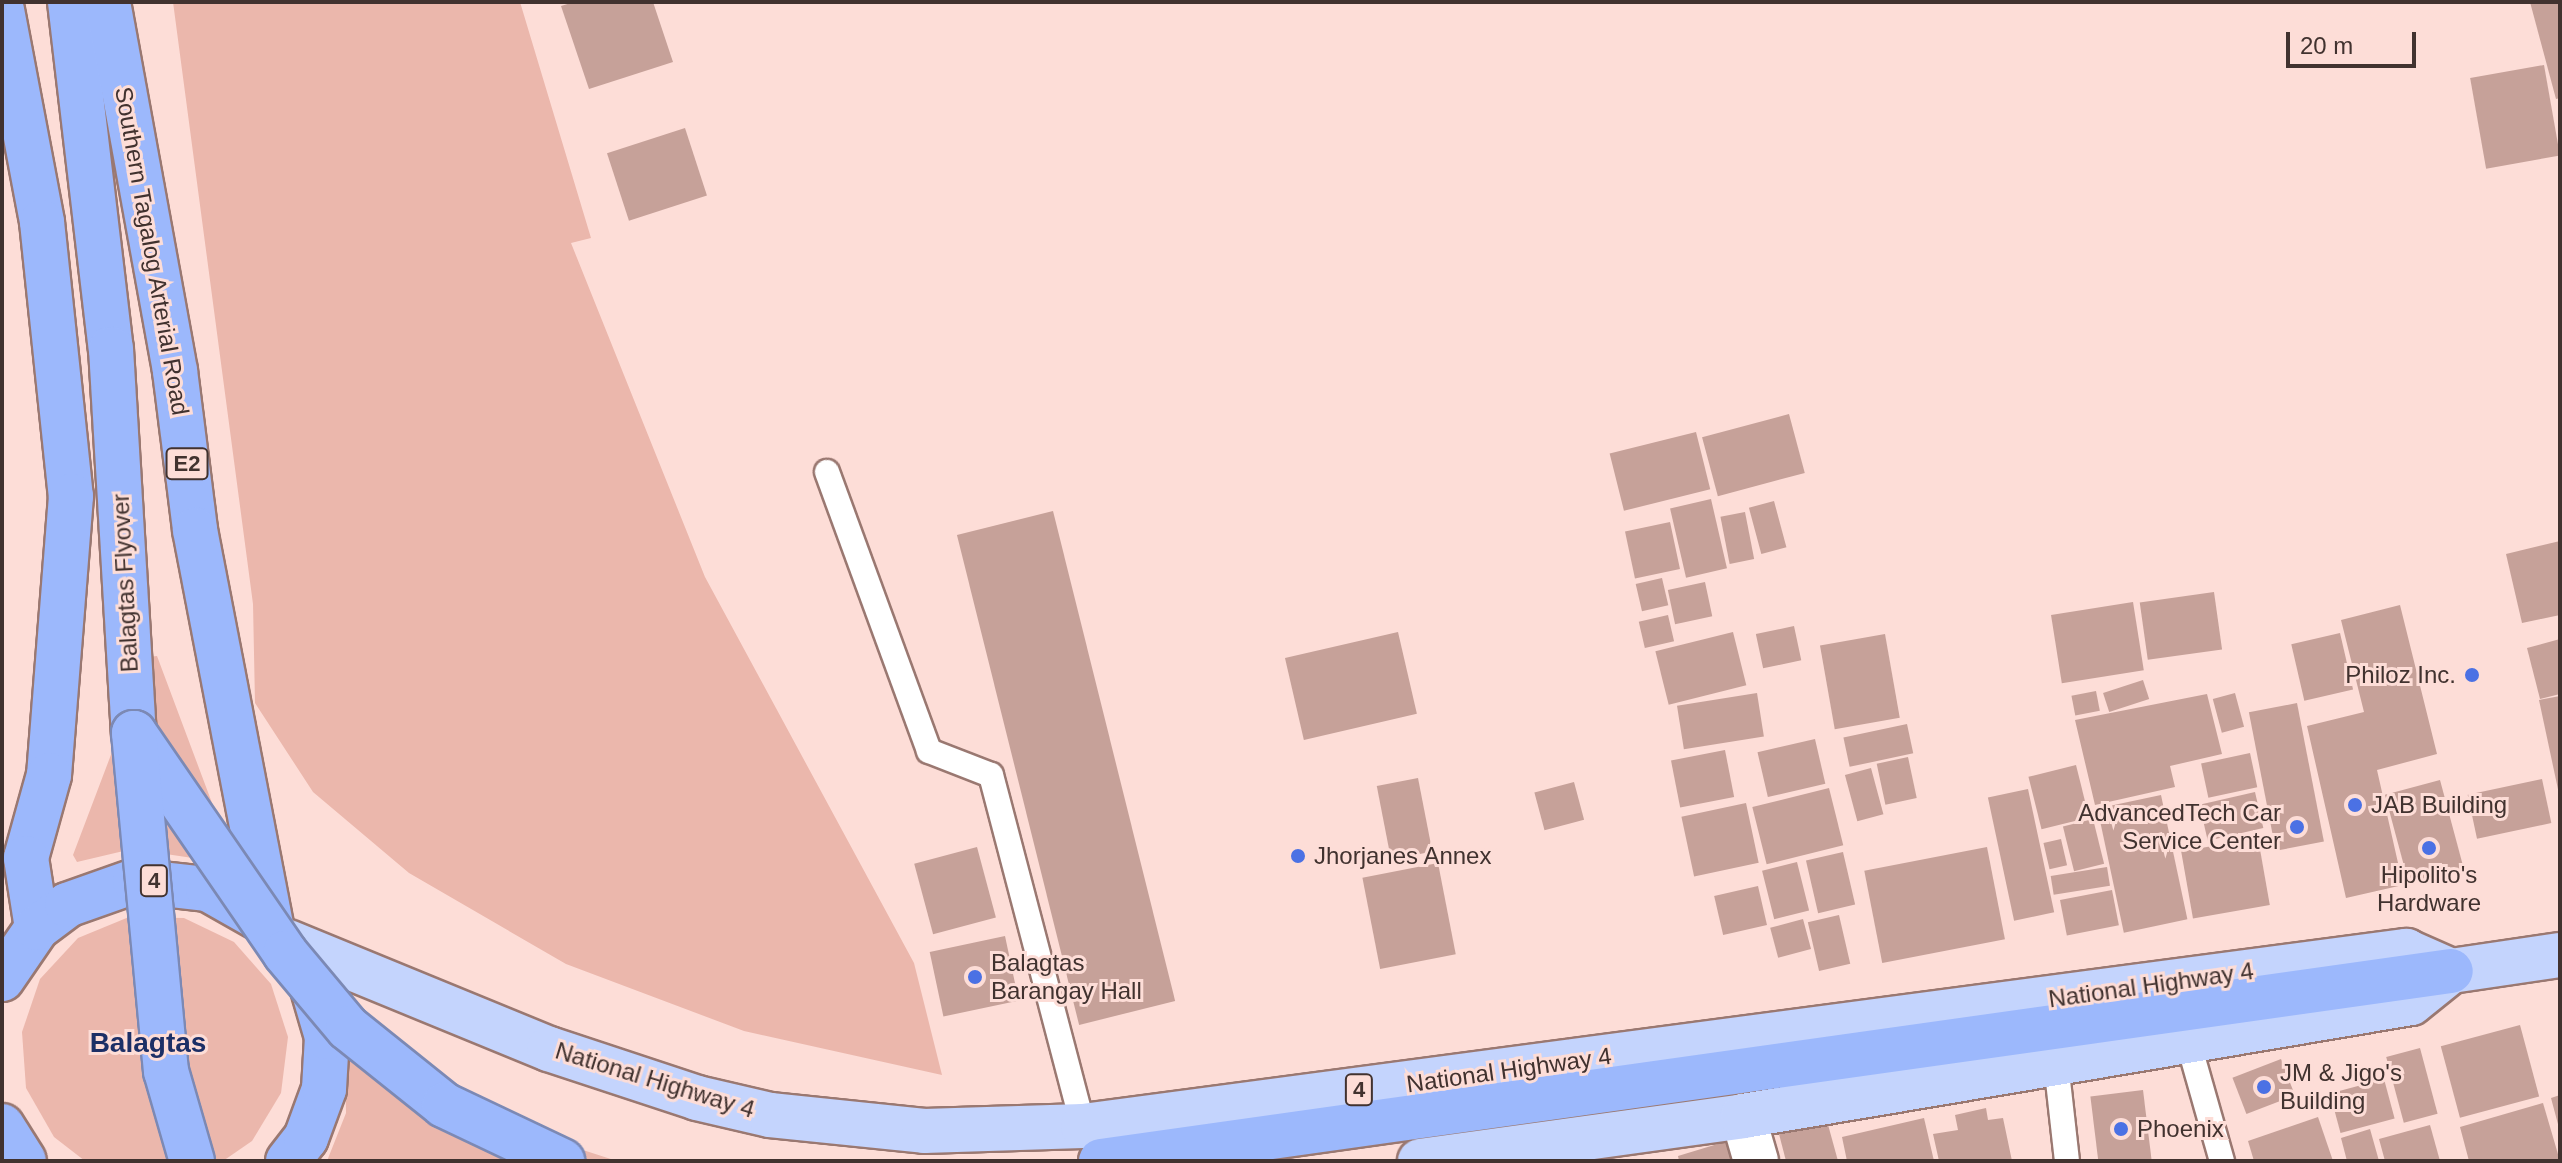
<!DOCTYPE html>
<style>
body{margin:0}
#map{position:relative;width:2562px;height:1163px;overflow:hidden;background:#fdddd7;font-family:Arial,sans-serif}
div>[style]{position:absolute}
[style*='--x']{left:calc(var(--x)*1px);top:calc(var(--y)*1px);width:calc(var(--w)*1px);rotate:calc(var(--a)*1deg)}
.green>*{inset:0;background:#ebb7ac}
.building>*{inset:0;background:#c6a199;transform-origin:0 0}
.roads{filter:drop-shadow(2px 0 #9a7871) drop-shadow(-2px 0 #9a7871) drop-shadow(0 2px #9a7871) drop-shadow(0 -2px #9a7871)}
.lane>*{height:24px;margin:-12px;padding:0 12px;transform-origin:12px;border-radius:12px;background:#fff}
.street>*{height:44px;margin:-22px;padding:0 22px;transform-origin:22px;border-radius:22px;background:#fff}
.primary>*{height:44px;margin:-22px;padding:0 22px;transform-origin:22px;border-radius:22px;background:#c4d4fd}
.highway>*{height:44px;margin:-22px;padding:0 22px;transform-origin:22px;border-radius:22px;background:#9cb8fc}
.bridges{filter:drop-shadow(2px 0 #7c89b4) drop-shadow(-2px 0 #7c89b4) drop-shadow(0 2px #7c89b4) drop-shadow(0 -2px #7c89b4)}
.highway-bridge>*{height:44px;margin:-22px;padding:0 22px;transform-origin:22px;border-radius:22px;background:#9cb8fc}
.dots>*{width:22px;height:22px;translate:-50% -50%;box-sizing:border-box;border:4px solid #fdddd7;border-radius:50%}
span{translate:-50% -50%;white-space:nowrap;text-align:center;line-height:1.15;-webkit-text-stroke:6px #fdddd7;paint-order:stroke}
.shield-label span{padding:2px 6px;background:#fdddd7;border:2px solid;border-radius:6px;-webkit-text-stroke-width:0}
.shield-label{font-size:22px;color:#41322f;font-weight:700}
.street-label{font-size:24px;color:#41322f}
.poi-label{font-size:24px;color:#41322f}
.right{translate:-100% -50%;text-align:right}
.left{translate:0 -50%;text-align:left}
.quarter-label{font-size:28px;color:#1c2f66;font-weight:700}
.frame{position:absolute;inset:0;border:4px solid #41322f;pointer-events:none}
.scale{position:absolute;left:2286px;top:32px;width:130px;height:36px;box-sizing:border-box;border:4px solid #41322f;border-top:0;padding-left:10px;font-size:24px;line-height:28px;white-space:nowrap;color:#41322f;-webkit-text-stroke:6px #fdddd7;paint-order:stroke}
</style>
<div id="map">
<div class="green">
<div style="clip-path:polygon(173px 2px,520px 2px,591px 238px,571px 243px,705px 577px,914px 963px,942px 1075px,744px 1031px,566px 964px,409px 873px,313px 792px,255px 703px,253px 604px)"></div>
<div style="clip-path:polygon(157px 656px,230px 851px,213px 861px,132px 849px,77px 862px,73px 855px,148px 657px)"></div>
<div style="clip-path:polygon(129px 917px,184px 918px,234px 942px,271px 984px,288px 1037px,281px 1093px,252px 1141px,223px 1161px,85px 1161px,54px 1137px,26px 1088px,22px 1032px,40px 979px,78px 938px)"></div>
<div style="clip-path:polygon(345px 1040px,555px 1141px,617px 1161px,327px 1161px,346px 1113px)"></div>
</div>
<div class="building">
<div style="clip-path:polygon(574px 2px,653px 2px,673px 62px,589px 89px,561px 6px)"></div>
<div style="clip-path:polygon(2530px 2px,2560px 2px,2560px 98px,2556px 99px)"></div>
<div style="left:2544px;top:65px;width:92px;height:75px;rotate:80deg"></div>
<div style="left:685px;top:128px;width:71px;height:82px;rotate:72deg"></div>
<div style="left:1789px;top:414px;width:61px;height:90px;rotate:75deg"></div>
<div style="left:1696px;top:432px;width:59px;height:89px;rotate:76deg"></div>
<div style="left:1711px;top:499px;width:71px;height:42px;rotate:77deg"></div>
<div style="left:1774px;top:501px;width:48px;height:26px;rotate:75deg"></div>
<div style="left:1053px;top:511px;width:505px;height:99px;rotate:76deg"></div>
<div style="left:1745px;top:512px;width:48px;height:25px;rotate:79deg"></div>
<div style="left:1670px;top:522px;width:48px;height:46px;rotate:78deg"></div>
<div style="clip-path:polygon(2560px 541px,2560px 615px,2522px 623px,2506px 554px)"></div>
<div style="left:1662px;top:578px;width:28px;height:27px;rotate:77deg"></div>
<div style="left:1705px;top:582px;width:35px;height:38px;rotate:78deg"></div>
<div style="left:2214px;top:592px;width:58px;height:75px;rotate:82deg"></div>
<div style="left:2133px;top:602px;width:69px;height:83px;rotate:81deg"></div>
<div style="clip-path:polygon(2400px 605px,2437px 754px,2377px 770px,2403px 885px,2346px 898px,2307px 726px,2364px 712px,2341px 620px)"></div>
<div style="left:1668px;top:615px;width:27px;height:30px;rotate:77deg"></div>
<div style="left:1794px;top:626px;width:35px;height:39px;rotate:78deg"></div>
<div style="left:1398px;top:632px;width:84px;height:116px;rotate:77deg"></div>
<div style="left:1733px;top:632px;width:55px;height:80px;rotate:76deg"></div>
<div style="left:2340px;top:633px;width:58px;height:50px;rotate:77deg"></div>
<div style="left:1885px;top:634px;width:85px;height:66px;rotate:80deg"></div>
<div style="clip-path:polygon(2560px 639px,2560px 694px,2540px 699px,2527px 648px)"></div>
<div style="left:2143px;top:680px;width:20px;height:42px;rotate:72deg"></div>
<div style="left:2096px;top:691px;width:20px;height:25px;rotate:79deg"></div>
<div style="left:1757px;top:693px;width:44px;height:81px;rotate:81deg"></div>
<div style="left:2235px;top:693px;width:35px;height:23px;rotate:75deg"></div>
<div style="clip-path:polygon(2207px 694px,2222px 754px,2170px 766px,2175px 787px,2095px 805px,2075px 720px)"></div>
<div style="clip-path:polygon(2560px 696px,2560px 794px,2559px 794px,2539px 700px)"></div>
<div style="left:2297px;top:703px;width:141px;height:49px;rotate:79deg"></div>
<div style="left:1907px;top:724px;width:30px;height:65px;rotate:78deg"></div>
<div style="left:1815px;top:739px;width:46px;height:59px;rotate:77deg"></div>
<div style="left:1725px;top:750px;width:48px;height:55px;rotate:79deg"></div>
<div style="left:2250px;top:753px;width:35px;height:50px;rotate:78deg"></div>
<div style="left:1908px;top:757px;width:42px;height:32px;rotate:78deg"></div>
<div style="left:2076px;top:765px;width:54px;height:49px;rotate:76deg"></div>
<div style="left:1871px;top:768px;width:48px;height:27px;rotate:75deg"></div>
<div style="left:1418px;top:778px;width:75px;height:42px;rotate:79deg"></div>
<div style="left:2542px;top:779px;width:45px;height:76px;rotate:78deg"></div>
<div style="left:2440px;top:780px;width:93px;height:57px;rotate:75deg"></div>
<div style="left:1574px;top:782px;width:39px;height:41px;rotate:75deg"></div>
<div style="left:1829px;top:788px;width:59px;height:79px;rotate:76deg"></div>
<div style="left:2028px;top:789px;width:126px;height:41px;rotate:78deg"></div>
<div style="left:2255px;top:792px;width:37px;height:57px;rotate:77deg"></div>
<div style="left:2161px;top:795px;width:127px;height:65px;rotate:78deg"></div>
<div style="left:1746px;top:803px;width:61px;height:66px;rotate:78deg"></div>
<div style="left:2093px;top:819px;width:46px;height:31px;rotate:76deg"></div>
<div style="left:2258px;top:838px;width:68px;height:78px;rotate:80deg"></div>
<div style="left:2061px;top:839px;width:27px;height:18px;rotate:77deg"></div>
<div style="left:977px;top:847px;width:73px;height:65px;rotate:75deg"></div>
<div style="left:1987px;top:847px;width:94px;height:125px;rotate:79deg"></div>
<div style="left:1843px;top:852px;width:54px;height:38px;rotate:77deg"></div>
<div style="left:1797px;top:862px;width:50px;height:36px;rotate:76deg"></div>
<div style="left:1438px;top:863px;width:93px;height:77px;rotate:79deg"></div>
<div style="left:2107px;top:867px;width:19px;height:57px;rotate:81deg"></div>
<div style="left:1758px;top:886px;width:40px;height:45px;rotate:77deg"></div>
<div style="left:2112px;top:890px;width:36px;height:53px;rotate:79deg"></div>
<div style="left:1839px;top:915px;width:50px;height:32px;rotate:77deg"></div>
<div style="left:1803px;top:919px;width:31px;height:34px;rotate:75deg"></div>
<div style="left:1005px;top:936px;width:66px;height:77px;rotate:78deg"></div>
<div style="left:2520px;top:1025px;width:74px;height:82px;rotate:75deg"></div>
<div style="left:2420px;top:1048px;width:68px;height:35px;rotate:75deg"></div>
<div style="left:2281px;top:1059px;width:39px;height:52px;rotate:69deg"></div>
<div style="left:2384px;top:1079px;width:41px;height:56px;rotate:75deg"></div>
<div style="left:2143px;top:1090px;width:72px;height:53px;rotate:83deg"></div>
<div style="clip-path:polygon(2560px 1095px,2560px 1128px,2559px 1128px,2551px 1098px)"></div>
<div style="clip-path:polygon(2543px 1103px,2560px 1161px,2469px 1161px,2460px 1127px)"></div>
<div style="clip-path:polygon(1986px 1108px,1988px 1120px,2003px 1118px,2012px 1161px,1939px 1161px,1933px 1134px,1958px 1130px,1955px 1115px)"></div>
<div style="clip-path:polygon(2318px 1117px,2333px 1161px,2254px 1161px,2248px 1141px)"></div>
<div style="clip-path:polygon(1924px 1118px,1934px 1161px,1847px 1161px,1842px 1137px)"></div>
<div style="clip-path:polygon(1827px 1121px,1838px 1161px,1786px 1161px,1779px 1134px)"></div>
<div style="clip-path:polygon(2430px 1125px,2440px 1161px,2385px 1161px,2379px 1139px)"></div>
<div style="clip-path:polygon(2370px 1129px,2379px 1161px,2347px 1161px,2341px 1138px)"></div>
<div style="clip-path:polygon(1744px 1136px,1752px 1161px,1679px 1161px,1678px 1156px)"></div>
</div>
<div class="roads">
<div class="lane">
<div style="--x:827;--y:472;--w:297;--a:69.9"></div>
<div style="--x:929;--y:751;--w:66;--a:21.2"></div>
<div style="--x:991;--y:775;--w:363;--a:75.3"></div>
<div style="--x:2188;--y:1041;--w:125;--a:74.2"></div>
<div style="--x:2056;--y:1063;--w:99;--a:83.6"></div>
</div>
<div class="street">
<div style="--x:1743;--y:1116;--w:47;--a:73.9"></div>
</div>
<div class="primary">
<div style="--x:288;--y:942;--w:282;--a:22.3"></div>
<div style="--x:549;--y:1049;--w:156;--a:18.3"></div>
<div style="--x:697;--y:1098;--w:75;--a:13.1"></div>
<div style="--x:770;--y:1115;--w:155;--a:5.9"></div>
<div style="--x:924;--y:1131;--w:159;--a:-1.8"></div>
<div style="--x:1083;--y:1126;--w:1335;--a:-7.54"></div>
<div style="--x:2406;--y:951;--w:49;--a:24"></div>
<div style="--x:2451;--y:971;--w:110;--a:-8.4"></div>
<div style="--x:1420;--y:1161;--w:326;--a:-7.9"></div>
<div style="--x:1743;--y:1116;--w:677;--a:-9.6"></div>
<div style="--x:2411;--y:1003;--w:51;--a:-38.7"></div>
</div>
<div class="highway">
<div style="--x:70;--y:2;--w:349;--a:83.3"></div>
<div style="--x:111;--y:349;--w:385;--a:86.6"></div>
<div style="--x:108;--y:2;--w:375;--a:79.7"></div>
<div style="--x:175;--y:371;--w:160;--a:82.8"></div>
<div style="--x:195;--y:530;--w:402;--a:79.1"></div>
<div style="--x:2;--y:10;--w:216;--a:79.3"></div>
<div style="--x:42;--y:222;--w:276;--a:84"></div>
<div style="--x:71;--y:496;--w:280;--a:94.5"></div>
<div style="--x:49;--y:775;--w:86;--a:105.5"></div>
<div style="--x:26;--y:858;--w:71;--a:81.1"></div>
<div style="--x:2;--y:979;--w:62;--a:-55.5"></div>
<div style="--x:37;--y:928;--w:38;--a:-37"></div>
<div style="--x:67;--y:905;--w:72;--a:-19.4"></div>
<div style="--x:135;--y:881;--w:73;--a:6.3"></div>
<div style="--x:208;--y:889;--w:67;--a:29.6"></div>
<div style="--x:2;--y:1126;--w:41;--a:57.8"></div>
<div style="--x:288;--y:1161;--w:29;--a:-52"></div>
<div style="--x:306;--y:1138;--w:52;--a:-69.8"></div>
<div style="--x:324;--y:1089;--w:52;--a:-86.7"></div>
<div style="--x:327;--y:1037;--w:60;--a:-106.3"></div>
<div style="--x:1101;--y:1161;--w:1363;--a:-8.01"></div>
</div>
</div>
<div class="bridges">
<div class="highway-bridge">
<div style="--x:134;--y:733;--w:267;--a:55.5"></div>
<div style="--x:285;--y:953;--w:98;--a:50"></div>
<div style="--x:348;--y:1028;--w:123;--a:38.7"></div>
<div style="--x:444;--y:1105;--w:131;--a:25.4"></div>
<div style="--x:134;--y:733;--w:340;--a:84.6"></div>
<div style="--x:166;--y:1071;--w:94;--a:73.9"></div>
</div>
</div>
<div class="dots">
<div style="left:2472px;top:675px;background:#4b71e4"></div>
<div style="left:2355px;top:805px;background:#4b71e4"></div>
<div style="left:2297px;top:827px;background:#4b71e4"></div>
<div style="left:2429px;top:848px;background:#4b71e4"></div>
<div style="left:1298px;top:856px;background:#4b71e4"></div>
<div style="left:975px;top:977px;background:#4b71e4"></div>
<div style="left:2264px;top:1087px;background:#4b71e4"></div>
<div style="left:2121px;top:1129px;background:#4b71e4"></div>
</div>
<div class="shield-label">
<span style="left:187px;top:464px">E2</span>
<span style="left:154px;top:881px">4</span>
<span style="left:1359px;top:1090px">4</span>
</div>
<div class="street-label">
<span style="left:152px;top:251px;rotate:80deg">Southern Tagalog Arterial Road</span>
<span style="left:125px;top:583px;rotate:-93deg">Balagtas Flyover</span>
<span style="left:2151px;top:985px;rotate:-8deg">National Highway 4</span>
<span style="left:1509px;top:1070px;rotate:-8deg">National Highway 4</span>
<span style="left:655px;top:1080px;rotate:17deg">National Highway 4</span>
</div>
<div class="poi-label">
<span class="right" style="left:2456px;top:675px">Philoz Inc.</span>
<span class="left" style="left:2371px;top:805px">JAB Building</span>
<span class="right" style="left:2281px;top:827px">AdvancedTech Car<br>Service Center</span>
<span class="left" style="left:1314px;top:856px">Jhorjanes Annex</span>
<span style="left:2429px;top:889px">Hipolito's<br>Hardware</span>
<span class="left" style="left:991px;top:977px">Balagtas<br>Barangay Hall</span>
<span class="left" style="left:2280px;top:1087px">JM &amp; Jigo's<br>Building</span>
<span class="left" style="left:2137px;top:1129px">Phoenix</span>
</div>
<div class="quarter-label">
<span style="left:148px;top:1043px">Balagtas</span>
</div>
<div class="frame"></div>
<div class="scale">20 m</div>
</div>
